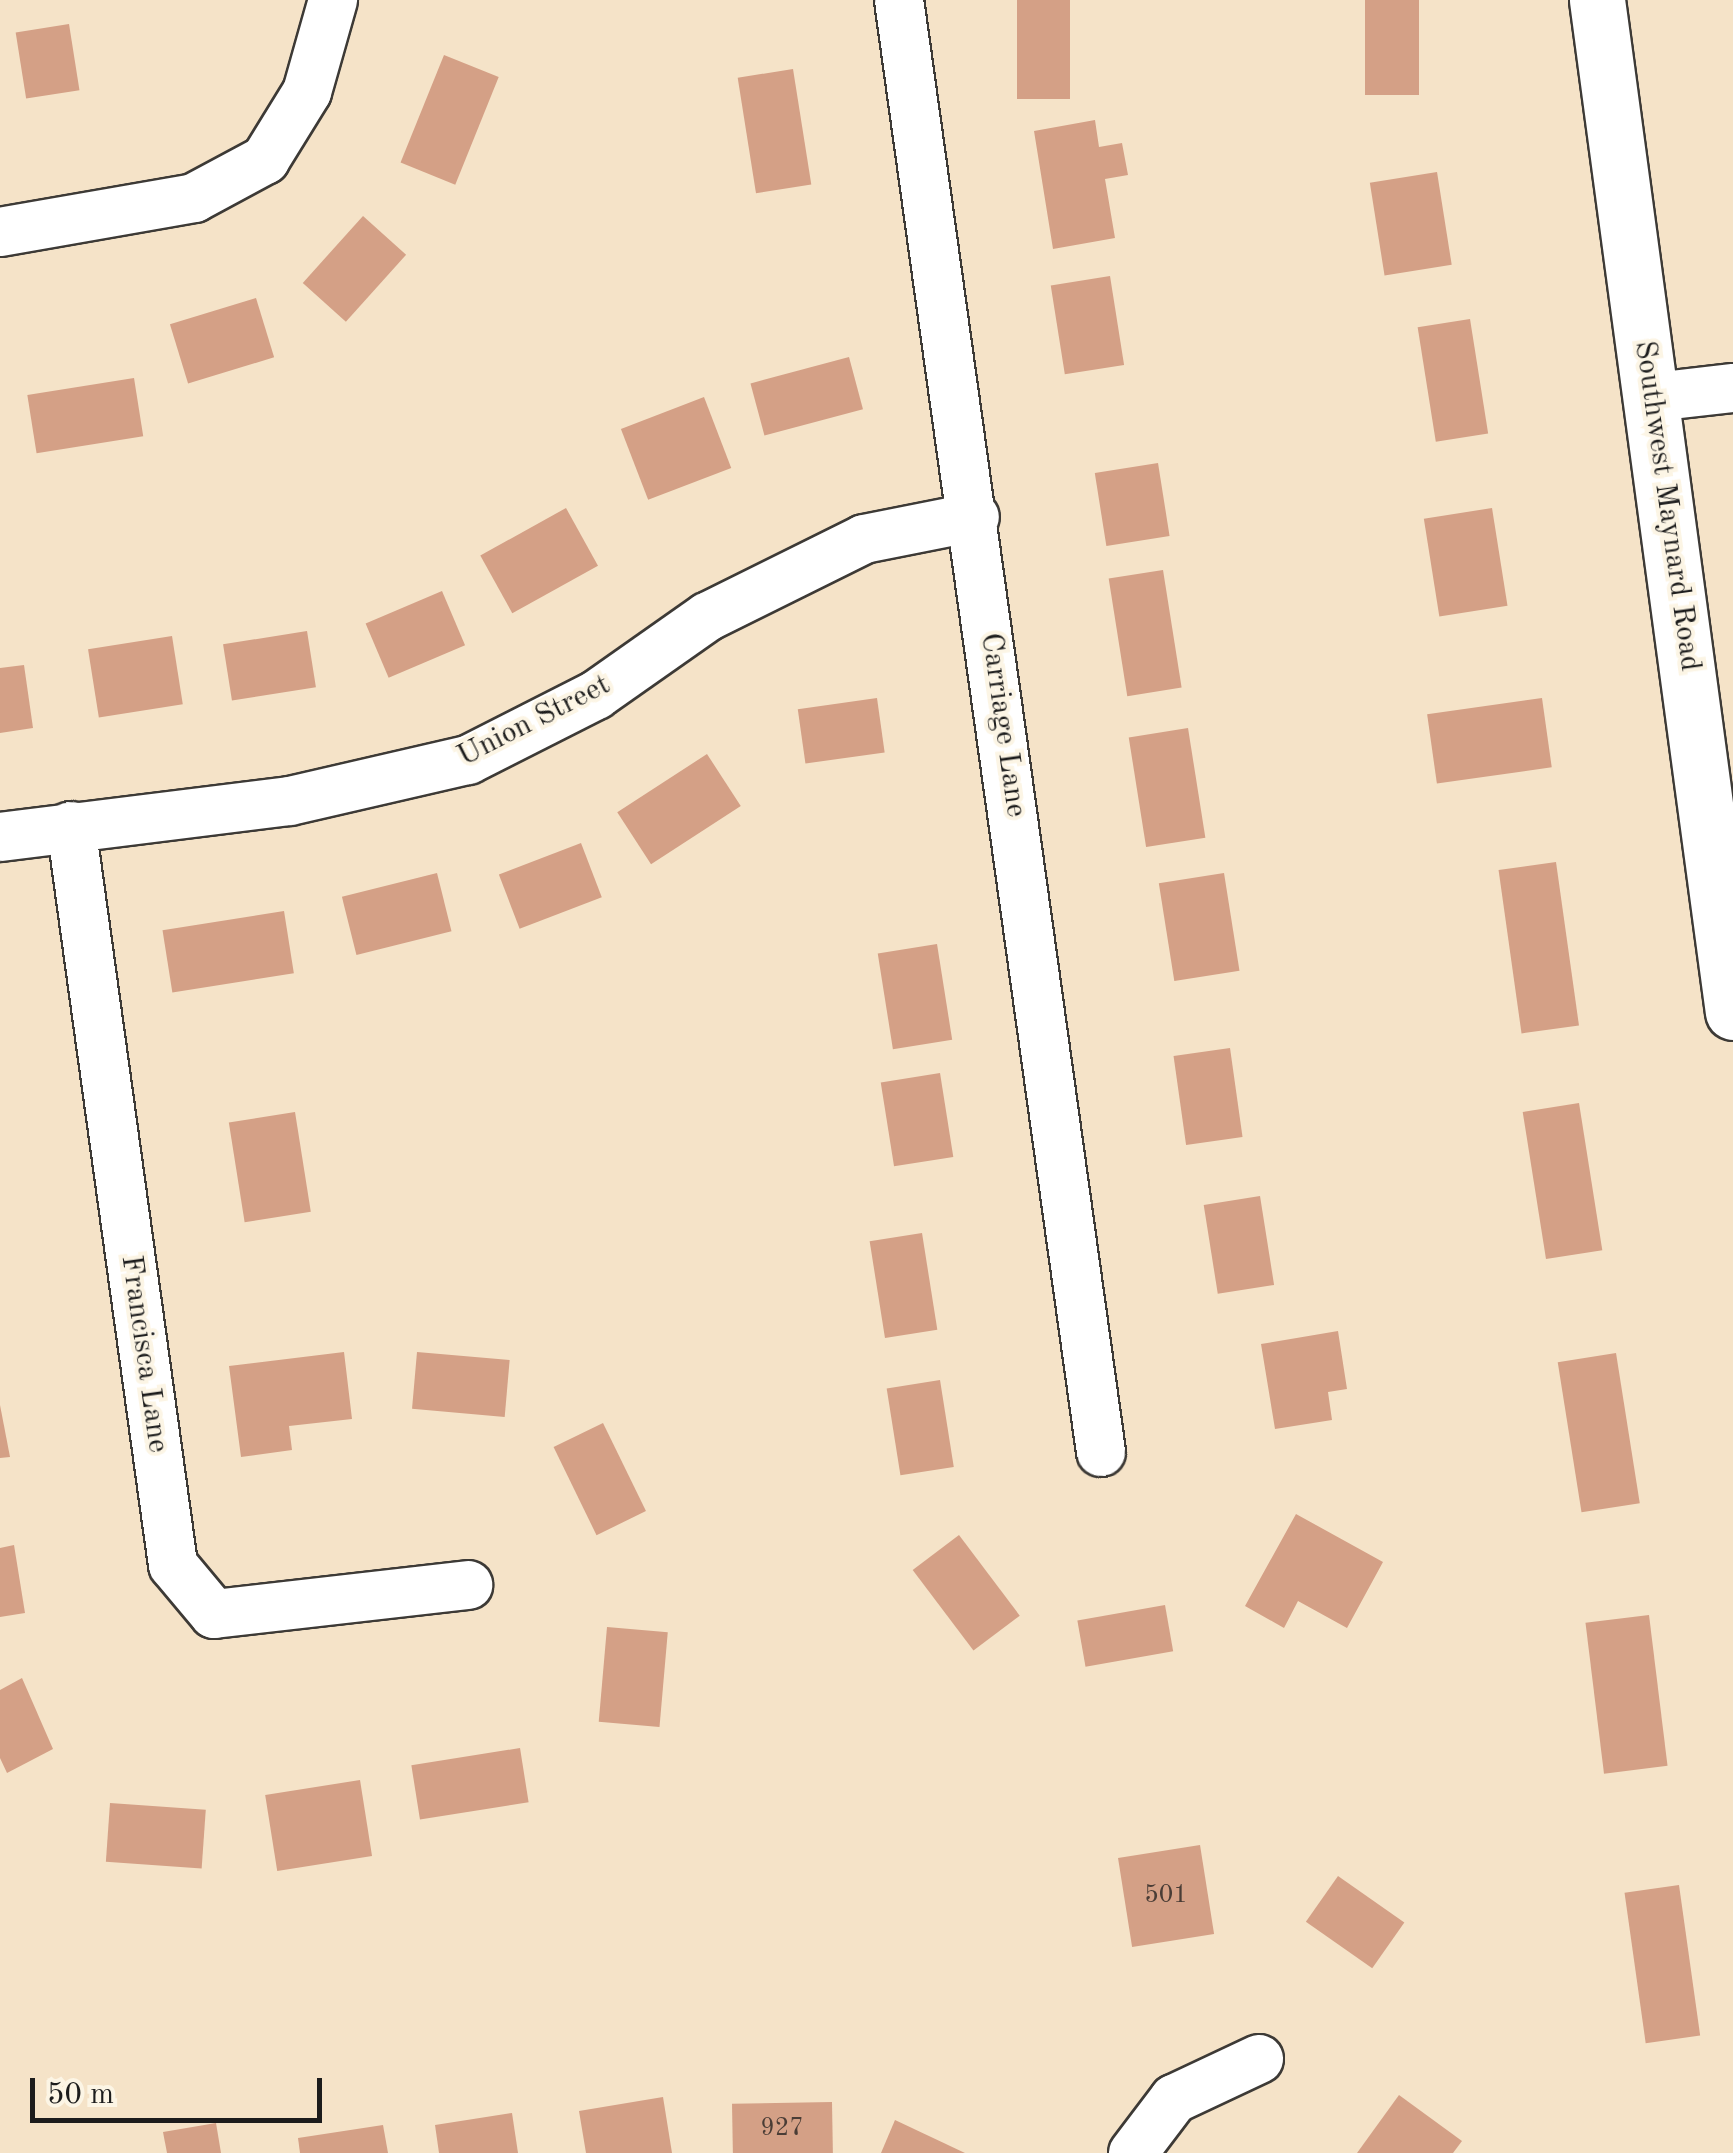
<!DOCTYPE html>
<style>
body{margin:0}
#map{position:relative;width:1733px;height:2153px;overflow:hidden;background:#f5e3c8;font-family:"Old Standard TT",serif}
div>[style]{position:absolute}
[style*='--x']{left:calc(var(--x)*1px);top:calc(var(--y)*1px);width:calc(var(--w)*1px);rotate:calc(var(--a)*1deg)}
.building>*{inset:0;background:#d4a086;transform-origin:0 0}
.roads{filter:drop-shadow(2px 0 #3d3a36) drop-shadow(-2px 0 #3d3a36) drop-shadow(0 2px #3d3a36) drop-shadow(0 -2px #3d3a36)}
.minor>*{height:48px;margin:-24px;padding:0 24px;transform-origin:24px;border-radius:24px;background:#fff}
.primary>*{height:55px;margin:-27.5px;padding:0 27.5px;transform-origin:27.5px;border-radius:27.5px;background:#fff}
span{translate:-50% -50%;white-space:nowrap;text-align:center;line-height:1.15;-webkit-text-stroke:8px #fcf5e5;paint-order:stroke}
.number-label{font-size:25px;color:#4a3d36}
.number-label span{-webkit-text-stroke-width:0}
.street-label{font-size:30px;color:#1c1c1c}
.scale{position:absolute;left:30px;top:2078px;width:292px;height:45px;box-sizing:border-box;border:5px solid #1c1c1c;border-top:0;padding-left:12px;font-size:30px;line-height:35px;white-space:nowrap;color:#1c1c1c;-webkit-text-stroke:8px #fcf5e5;paint-order:stroke}
</style>
<div id="map">
<div class="building">
<div style="left:1017px;top:0;width:53px;height:99px"></div>
<div style="left:1365px;top:0;width:54px;height:95px"></div>
<div style="left:69px;top:24px;width:67px;height:54px;rotate:81deg"></div>
<div style="left:444px;top:55px;width:59px;height:116px;rotate:22deg"></div>
<div style="left:793px;top:69px;width:117px;height:56px;rotate:81deg"></div>
<div style="clip-path:polygon(1095px 120px,1099px 147px,1122px 143px,1128px 175px,1105px 179px,1115px 238px,1053px 249px,1034px 131px)"></div>
<div style="left:1437px;top:172px;width:94px;height:68px;rotate:81deg"></div>
<div style="left:363px;top:216px;width:58px;height:90px;rotate:42deg"></div>
<div style="left:1110px;top:276px;width:90px;height:60px;rotate:81deg"></div>
<div style="left:256px;top:298px;width:62px;height:90px;rotate:73deg"></div>
<div style="left:1470px;top:319px;width:116px;height:53px;rotate:81deg"></div>
<div style="left:849px;top:357px;width:54px;height:102px;rotate:75deg"></div>
<div style="left:134px;top:378px;width:59px;height:108px;rotate:81deg"></div>
<div style="left:704px;top:397px;width:76px;height:89px;rotate:69deg"></div>
<div style="left:1158px;top:463px;width:74px;height:64px;rotate:81deg"></div>
<div style="left:566px;top:508px;width:66px;height:98px;rotate:61deg"></div>
<div style="left:1492px;top:508px;width:99px;height:69px;rotate:81deg"></div>
<div style="left:1163px;top:570px;width:119px;height:55px;rotate:81deg"></div>
<div style="left:442px;top:591px;width:59px;height:83px;rotate:67deg"></div>
<div style="left:307px;top:631px;width:57px;height:85px;rotate:81deg"></div>
<div style="left:172px;top:636px;width:69px;height:85px;rotate:81deg"></div>
<div style="clip-path:polygon(24px 665px,33px 728px,0 733px,0 668px)"></div>
<div style="left:877px;top:698px;width:55px;height:80px;rotate:82deg"></div>
<div style="left:1542px;top:698px;width:70px;height:116px;rotate:82deg"></div>
<div style="left:1188px;top:728px;width:111px;height:60px;rotate:81deg"></div>
<div style="left:707px;top:754px;width:62px;height:107px;rotate:57deg"></div>
<div style="left:581px;top:843px;width:58px;height:88px;rotate:69deg"></div>
<div style="left:1556px;top:862px;width:165px;height:58px;rotate:82deg"></div>
<div style="left:437px;top:873px;width:60px;height:98px;rotate:76deg"></div>
<div style="left:1224px;top:873px;width:99px;height:66px;rotate:81deg"></div>
<div style="left:284px;top:911px;width:63px;height:123px;rotate:81deg"></div>
<div style="left:937px;top:944px;width:97px;height:60px;rotate:81deg"></div>
<div style="left:1230px;top:1048px;width:90px;height:57px;rotate:82deg"></div>
<div style="left:940px;top:1073px;width:85px;height:60px;rotate:81deg"></div>
<div style="left:1579px;top:1103px;width:149px;height:57px;rotate:81deg"></div>
<div style="left:295px;top:1112px;width:101px;height:67px;rotate:81deg"></div>
<div style="left:1260px;top:1196px;width:90px;height:57px;rotate:81deg"></div>
<div style="left:922px;top:1233px;width:98px;height:53px;rotate:81deg"></div>
<div style="clip-path:polygon(1338px 1331px,1347px 1389px,1328px 1392px,1332px 1420px,1275px 1429px,1261px 1344px)"></div>
<div style="clip-path:polygon(344px 1352px,352px 1419px,289px 1426px,292px 1450px,241px 1457px,229px 1366px)"></div>
<div style="left:417px;top:1352px;width:93px;height:57px;rotate:5deg"></div>
<div style="left:1616px;top:1353px;width:152px;height:59px;rotate:81deg"></div>
<div style="left:940px;top:1380px;width:88px;height:54px;rotate:81deg"></div>
<div style="clip-path:polygon(0 1405px,10px 1457px,0 1458px)"></div>
<div style="left:603px;top:1423px;width:98px;height:55px;rotate:64deg"></div>
<div style="clip-path:polygon(1296px 1514px,1383px 1562px,1347px 1628px,1298px 1601px,1284px 1628px,1245px 1606px)"></div>
<div style="left:959px;top:1535px;width:101px;height:58px;rotate:53deg"></div>
<div style="clip-path:polygon(14px 1545px,25px 1613px,0 1617px,0 1548px)"></div>
<div style="left:1165px;top:1605px;width:47px;height:89px;rotate:80deg"></div>
<div style="left:1649px;top:1615px;width:152px;height:64px;rotate:83deg"></div>
<div style="left:607px;top:1627px;width:61px;height:95px;rotate:5deg"></div>
<div style="clip-path:polygon(22px 1678px,53px 1749px,7px 1773px,0 1758px,0 1690px)"></div>
<div style="left:520px;top:1748px;width:55px;height:110px;rotate:81deg"></div>
<div style="left:360px;top:1780px;width:77px;height:96px;rotate:81deg"></div>
<div style="left:110px;top:1803px;width:96px;height:59px;rotate:4deg"></div>
<div style="left:1200px;top:1845px;width:90px;height:83px;rotate:81deg"></div>
<div style="left:1338px;top:1876px;width:81px;height:56px;rotate:35deg"></div>
<div style="left:1679px;top:1885px;width:152px;height:55px;rotate:82deg"></div>
<div style="clip-path:polygon(1399px 2095px,1462px 2141px,1453px 2153px,1357px 2153px)"></div>
<div style="clip-path:polygon(663px 2097px,672px 2153px,586px 2153px,579px 2111px)"></div>
<div style="left:832px;top:2102px;width:51px;height:100px;rotate:89deg"></div>
<div style="clip-path:polygon(512px 2113px,518px 2153px,439px 2153px,435px 2125px)"></div>
<div style="clip-path:polygon(895px 2120px,965px 2153px,881px 2153px)"></div>
<div style="clip-path:polygon(216px 2123px,221px 2153px,167px 2153px,163px 2132px)"></div>
<div style="clip-path:polygon(383px 2125px,388px 2153px,300px 2153px,298px 2138px)"></div>
</div>
<div class="roads">
<div class="minor">
<div style="--x:899;--y:0;--w:1466;--a:82.08"></div>
<div style="--x:0;--y:232;--w:197;--a:-9.9"></div>
<div style="--x:194;--y:198;--w:81;--a:-28.2"></div>
<div style="--x:265;--y:160;--w:80;--a:-58.3"></div>
<div style="--x:307;--y:92;--w:96;--a:-74.2"></div>
<div style="--x:1654;--y:397;--w:80;--a:-6.5"></div>
<div style="--x:71;--y:826;--w:746;--a:82.14"></div>
<div style="--x:173;--y:1565;--w:64;--a:50.1"></div>
<div style="--x:214;--y:1614;--w:256;--a:-6.5"></div>
<div style="--x:0;--y:837;--w:292;--a:-7.1"></div>
<div style="--x:290;--y:801;--w:183;--a:-13"></div>
<div style="--x:468;--y:760;--w:144;--a:-26.9"></div>
<div style="--x:596;--y:695;--w:136;--a:-35.1"></div>
<div style="--x:707;--y:617;--w:175;--a:-26.4"></div>
<div style="--x:864;--y:539;--w:113;--a:-11.2"></div>
<div style="--x:1133;--y:2153;--w:68;--a:-52.8"></div>
<div style="--x:1174;--y:2099;--w:94;--a:-25.2"></div>
</div>
<div class="primary">
<div style="--x:1597;--y:0;--w:1021;--a:82.35"></div>
</div>
</div>
<div class="number-label">
<span style="left:1166px;top:1896px">501</span>
<span style="left:782px;top:2129px">927</span>
</div>
<div class="street-label">
<span style="left:1667px;top:506px;rotate:82deg">Southwest Maynard Road</span>
<span style="left:534px;top:721px;rotate:-27deg">Union Street</span>
<span style="left:1003px;top:725px;rotate:82deg">Carriage Lane</span>
<span style="left:144px;top:1354px;rotate:82deg">Francisca Lane</span>
</div>
<div class="scale">50 m</div>
</div>
